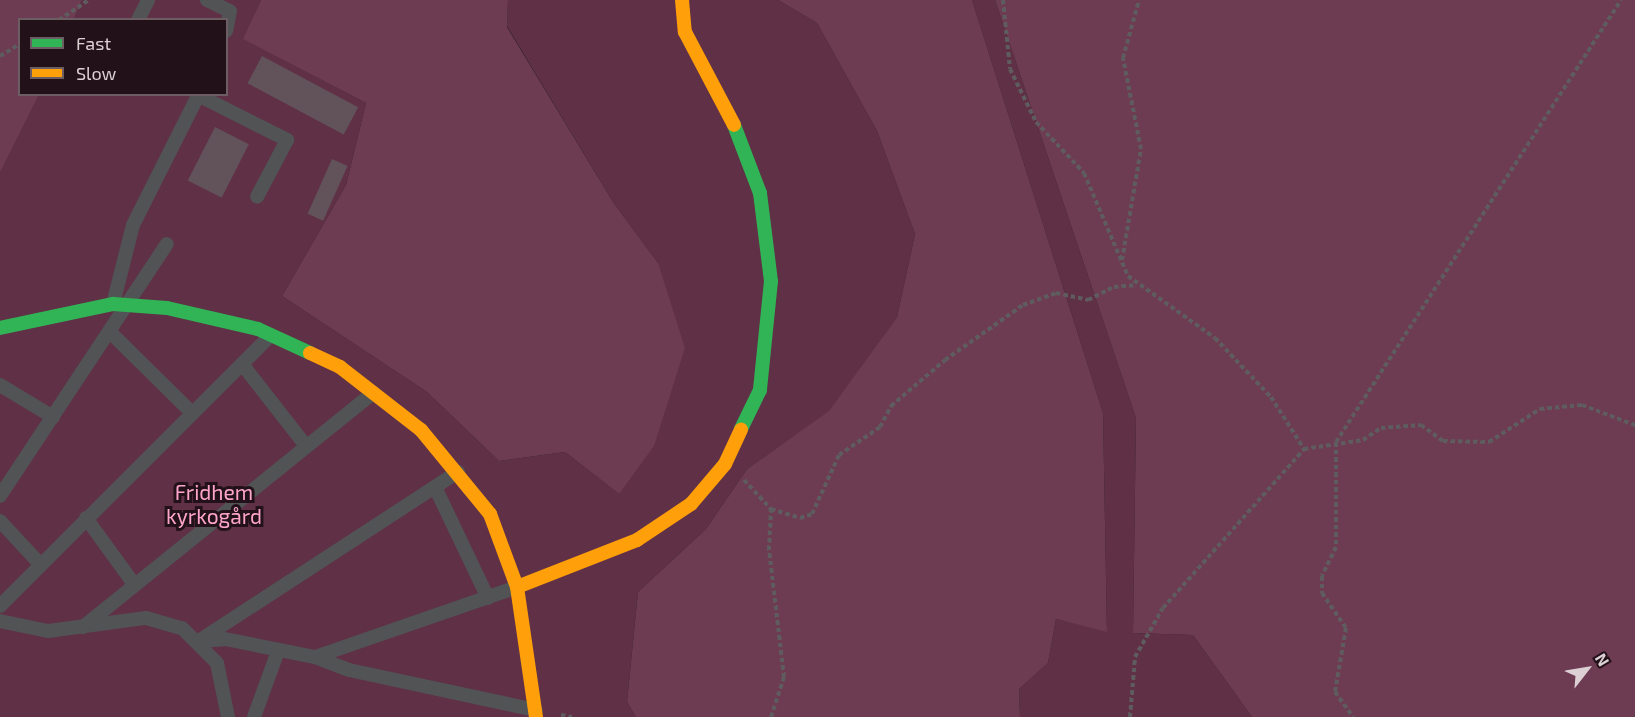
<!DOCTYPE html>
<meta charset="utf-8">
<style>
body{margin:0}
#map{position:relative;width:1635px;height:717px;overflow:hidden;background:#281e23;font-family:"Exo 2",sans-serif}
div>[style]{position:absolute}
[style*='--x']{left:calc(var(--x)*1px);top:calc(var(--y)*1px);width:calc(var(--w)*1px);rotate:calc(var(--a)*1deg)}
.green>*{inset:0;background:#5f3046}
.forest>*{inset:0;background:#6d3b52}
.building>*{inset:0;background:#625259;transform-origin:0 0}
.path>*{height:4px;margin-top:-2px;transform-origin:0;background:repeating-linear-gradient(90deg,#5e5c5e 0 4.5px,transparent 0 7.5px)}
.lane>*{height:14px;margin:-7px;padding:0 7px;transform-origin:7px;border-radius:7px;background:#525355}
.fast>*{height:14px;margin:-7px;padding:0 7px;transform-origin:7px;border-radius:7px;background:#30b455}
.slow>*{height:14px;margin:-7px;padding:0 7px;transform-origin:7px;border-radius:7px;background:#ff9f0a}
span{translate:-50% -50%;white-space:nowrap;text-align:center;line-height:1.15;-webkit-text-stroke:6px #221118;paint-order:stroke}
.park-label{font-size:21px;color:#ffa5cb}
.legend{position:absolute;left:18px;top:18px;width:210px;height:78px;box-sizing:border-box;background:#221118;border:2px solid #6c5d63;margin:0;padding:8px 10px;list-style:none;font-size:18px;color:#dcd0d4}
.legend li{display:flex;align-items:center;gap:12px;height:30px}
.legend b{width:30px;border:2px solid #6c5d63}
.north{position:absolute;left:1557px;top:639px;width:60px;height:60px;-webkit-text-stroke:4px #221118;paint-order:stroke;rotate:59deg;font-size:16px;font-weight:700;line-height:24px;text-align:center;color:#dcd0d4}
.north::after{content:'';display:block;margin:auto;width:21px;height:27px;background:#dcd0d4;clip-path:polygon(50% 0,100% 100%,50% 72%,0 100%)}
</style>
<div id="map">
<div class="green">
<div style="clip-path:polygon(82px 0,261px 0,244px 39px,366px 103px,346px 185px,282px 296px,427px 392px,499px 461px,565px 452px,619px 494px,658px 263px,613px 202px,507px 26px,508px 0,778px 0,817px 23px,877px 131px,915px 234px,897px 317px,829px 412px,747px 469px,706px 529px,638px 592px,627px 702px,636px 717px,0 717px,0 173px,39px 95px,226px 94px,226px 20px,74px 19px)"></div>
<div style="clip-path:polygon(972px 0,995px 0,1136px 418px,1133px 633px,1193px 635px,1252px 717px,1020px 717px,1019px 689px,1048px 663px,1056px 619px,1107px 631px,1103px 413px)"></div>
</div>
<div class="forest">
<div style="clip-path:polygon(0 0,82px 0,74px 19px,20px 20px,20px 94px,39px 95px,0 173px)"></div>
<div style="clip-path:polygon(261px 0,508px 0,507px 27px,613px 202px,658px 263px,685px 348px,654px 446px,619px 494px,565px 452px,499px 461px,427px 392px,282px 296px,346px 185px,366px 103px,243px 39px)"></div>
<div style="clip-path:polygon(778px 0,972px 0,1103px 413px,1107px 632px,1056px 619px,1048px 663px,1019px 689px,1020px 717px,636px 717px,627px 702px,638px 592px,706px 529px,747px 469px,829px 411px,897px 317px,915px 234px,877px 131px,817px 23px)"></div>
<div style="clip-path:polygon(995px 0,1635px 0,1635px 717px,1252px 717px,1193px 635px,1133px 633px,1136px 418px)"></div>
</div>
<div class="building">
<div style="left:262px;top:56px;width:109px;height:31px;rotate:28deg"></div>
<div style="left:215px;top:127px;width:38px;height:60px;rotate:27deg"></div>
<div style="left:332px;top:159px;width:17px;height:60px;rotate:24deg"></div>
</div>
<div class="path">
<div style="--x:1003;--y:0;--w:69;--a:84.2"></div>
<div style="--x:1010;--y:69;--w:59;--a:63.9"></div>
<div style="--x:1036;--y:122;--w:70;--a:46.7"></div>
<div style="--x:1084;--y:173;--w:112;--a:66.9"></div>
<div style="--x:1128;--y:276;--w:107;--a:35.5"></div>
<div style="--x:1215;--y:338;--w:81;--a:46.5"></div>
<div style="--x:1271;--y:397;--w:62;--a:57.6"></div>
<div style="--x:59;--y:20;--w:36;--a:-34"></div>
<div style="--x:0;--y:56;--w:23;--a:-31"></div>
<div style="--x:1122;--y:260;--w:113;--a:-80.3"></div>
<div style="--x:1141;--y:149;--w:93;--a:-101.2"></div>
<div style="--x:1123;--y:58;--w:60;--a:-74.6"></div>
<div style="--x:1336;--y:442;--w:526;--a:-57.19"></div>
<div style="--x:1336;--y:442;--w:105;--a:90"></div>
<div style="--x:1336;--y:547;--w:32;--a:116"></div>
<div style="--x:1322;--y:576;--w:17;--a:90"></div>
<div style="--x:1322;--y:593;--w:42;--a:55.6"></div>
<div style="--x:1346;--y:628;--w:65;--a:99.8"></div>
<div style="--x:1335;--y:692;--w:31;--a:54"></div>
<div style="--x:744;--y:480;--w:40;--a:47"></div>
<div style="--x:771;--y:509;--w:30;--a:17"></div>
<div style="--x:800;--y:518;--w:13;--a:-18"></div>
<div style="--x:812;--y:514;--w:65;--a:-65.4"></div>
<div style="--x:839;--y:455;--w:50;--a:-34.3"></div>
<div style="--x:880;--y:427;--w:24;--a:-62"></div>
<div style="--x:891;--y:406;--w:71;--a:-40.4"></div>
<div style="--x:945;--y:360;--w:95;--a:-35.2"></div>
<div style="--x:1023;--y:305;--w:35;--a:-20"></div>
<div style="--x:1056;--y:293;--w:33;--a:12"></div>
<div style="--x:1088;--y:300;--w:29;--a:-27"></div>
<div style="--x:1114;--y:287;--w:22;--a:-5"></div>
<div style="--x:561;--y:715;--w:11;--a:10"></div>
<div style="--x:771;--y:717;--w:42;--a:-72"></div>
<div style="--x:784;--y:677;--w:128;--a:-96.7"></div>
<div style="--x:769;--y:550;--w:41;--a:-87.2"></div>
<div style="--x:1130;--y:717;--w:60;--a:-85.2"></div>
<div style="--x:1135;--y:657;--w:56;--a:-60.3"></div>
<div style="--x:1163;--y:608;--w:213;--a:-48.4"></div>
<div style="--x:1304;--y:449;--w:60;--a:-8.7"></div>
<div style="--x:1363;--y:440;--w:22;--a:-34"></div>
<div style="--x:1381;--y:428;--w:40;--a:-4.3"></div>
<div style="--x:1421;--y:425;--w:27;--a:36"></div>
<div style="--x:1443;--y:441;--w:46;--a:1.2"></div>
<div style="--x:1489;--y:442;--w:61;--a:-32.9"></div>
<div style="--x:1540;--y:409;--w:42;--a:-5.4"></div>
<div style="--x:1582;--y:405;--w:57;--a:20.7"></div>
</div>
<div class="lane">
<div style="--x:207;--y:0;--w:25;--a:26"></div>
<div style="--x:230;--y:11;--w:20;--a:101"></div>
<div style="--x:138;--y:20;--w:22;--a:-63"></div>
<div style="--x:198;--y:95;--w:100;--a:26.8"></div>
<div style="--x:287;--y:140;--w:64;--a:117.8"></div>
<div style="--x:113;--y:304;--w:81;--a:-75.8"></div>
<div style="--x:133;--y:225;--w:147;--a:-63.3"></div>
<div style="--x:110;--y:332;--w:115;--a:44.6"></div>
<div style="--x:242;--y:364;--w:104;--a:52"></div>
<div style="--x:0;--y:385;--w:62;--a:31.1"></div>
<div style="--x:435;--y:487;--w:123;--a:64.5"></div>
<div style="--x:0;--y:496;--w:302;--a:-56.5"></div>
<div style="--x:86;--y:518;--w:82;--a:54"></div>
<div style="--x:0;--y:521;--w:59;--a:47.1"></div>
<div style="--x:0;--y:606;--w:382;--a:-45"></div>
<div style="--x:0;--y:621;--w:49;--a:11.8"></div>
<div style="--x:48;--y:631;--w:99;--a:-7.6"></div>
<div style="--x:146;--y:618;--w:37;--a:16"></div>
<div style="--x:182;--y:628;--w:49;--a:45"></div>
<div style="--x:217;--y:663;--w:55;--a:78.5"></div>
<div style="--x:83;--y:627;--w:373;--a:-38.9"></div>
<div style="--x:200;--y:640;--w:308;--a:-33.1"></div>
<div style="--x:199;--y:641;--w:26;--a:-4"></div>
<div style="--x:225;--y:639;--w:92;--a:11.3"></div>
<div style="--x:315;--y:657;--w:36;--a:21"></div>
<div style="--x:349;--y:670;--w:191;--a:12.1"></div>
<div style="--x:315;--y:657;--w:214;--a:-19.1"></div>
<div style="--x:254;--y:717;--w:70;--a:-70"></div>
</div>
<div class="fast">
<div style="--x:734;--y:125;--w:73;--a:69.1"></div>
<div style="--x:760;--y:193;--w:89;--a:82.9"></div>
<div style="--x:771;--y:281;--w:110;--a:95.8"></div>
<div style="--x:760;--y:390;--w:43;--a:116"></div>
<div style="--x:0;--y:328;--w:116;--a:-12"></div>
<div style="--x:113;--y:304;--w:54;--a:4.2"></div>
<div style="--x:167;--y:308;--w:93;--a:13"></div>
<div style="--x:258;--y:329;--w:57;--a:24.8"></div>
</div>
<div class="slow">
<div style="--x:682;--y:0;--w:32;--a:85"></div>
<div style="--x:685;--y:32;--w:105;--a:62.2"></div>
<div style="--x:310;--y:353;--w:33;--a:25"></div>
<div style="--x:340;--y:367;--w:103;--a:37.9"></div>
<div style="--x:421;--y:430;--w:109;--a:50.6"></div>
<div style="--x:490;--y:514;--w:78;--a:69.7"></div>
<div style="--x:517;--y:587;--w:131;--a:81.7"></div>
<div style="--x:517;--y:587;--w:129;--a:-21.4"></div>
<div style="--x:637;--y:540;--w:65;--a:-33.7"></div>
<div style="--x:691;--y:504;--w:52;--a:-49.6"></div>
<div style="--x:725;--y:464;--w:38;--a:-65"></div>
</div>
<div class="park-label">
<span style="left:214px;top:504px">Fridhem<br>kyrkogård</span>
</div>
<ul class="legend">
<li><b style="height:8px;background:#30b455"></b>Fast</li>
<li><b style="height:8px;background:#ff9f0a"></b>Slow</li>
</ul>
<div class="north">N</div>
</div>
